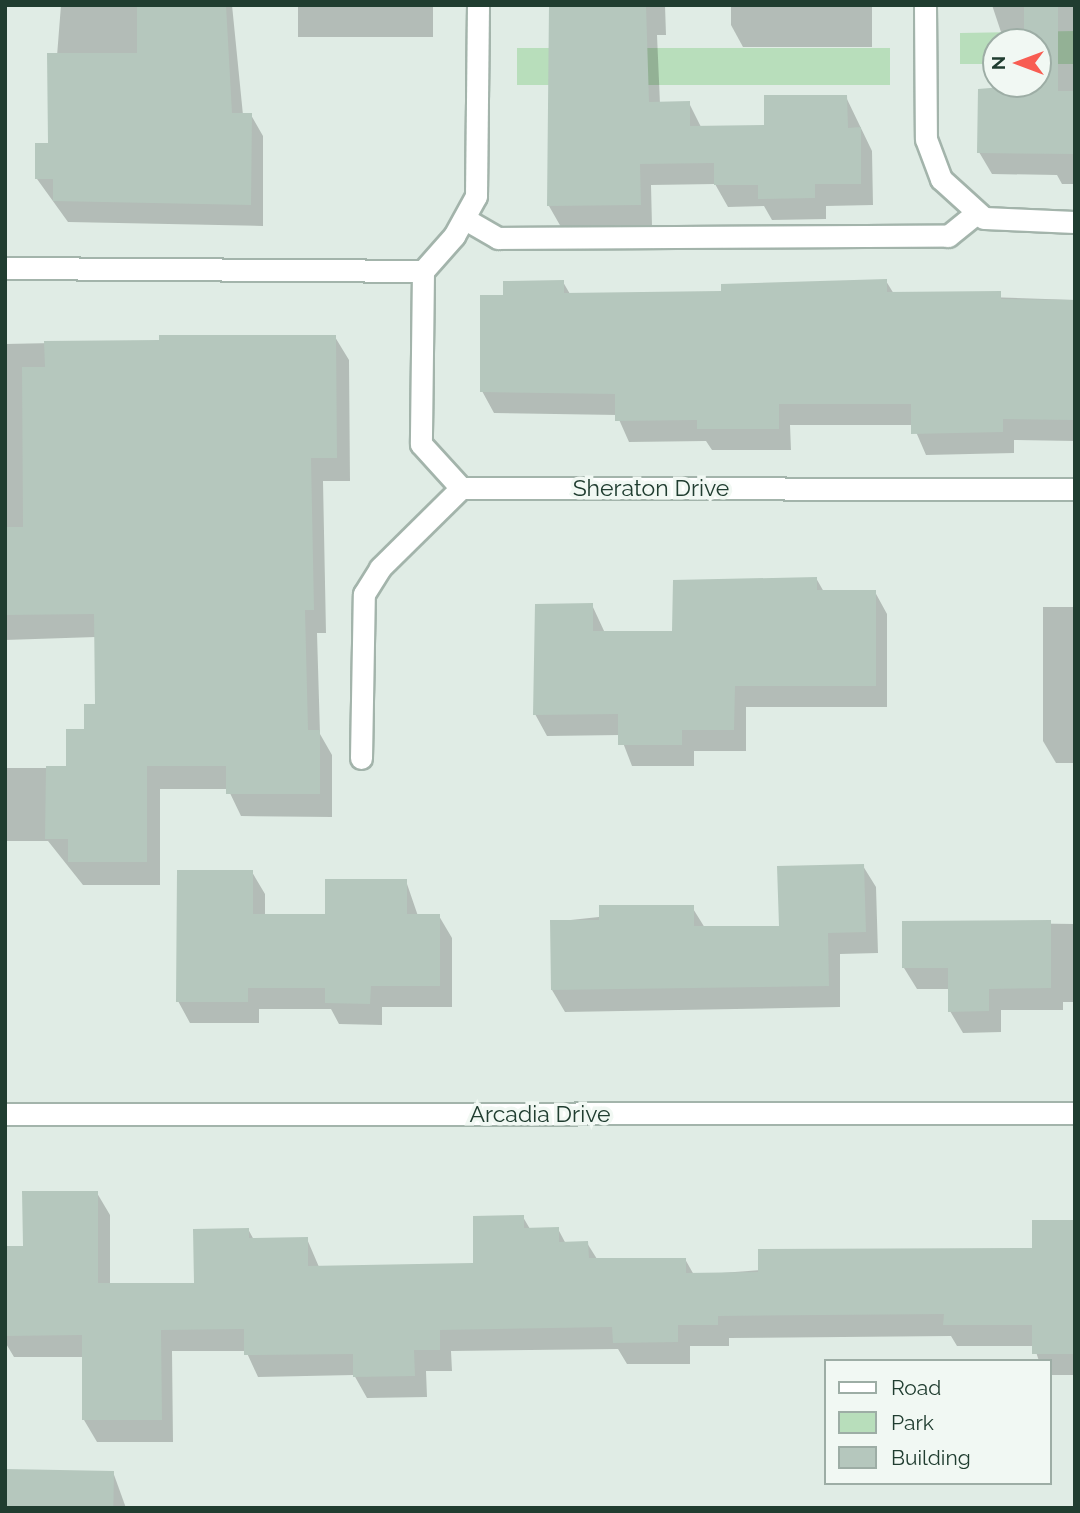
<!DOCTYPE html>
<style>
body{margin:0}
#map{position:relative;width:1080px;height:1513px;overflow:hidden;background:#e0ece5;font-family:Raleway,sans-serif}
div>[style]{position:absolute}
[style*='--x']{left:calc(var(--x)*1px);top:calc(var(--y)*1px);width:calc(var(--w)*1px);rotate:calc(var(--a)*1deg)}
.green>*{inset:0;background:#b8debb;transform-origin:0 0}
.shadow>*{inset:0;background:#0003;transform-origin:0 0}
.building>*{inset:0;background:#b5c7bd;transform-origin:0 0}
.roads{filter:drop-shadow(2px 0 #a3b4ab) drop-shadow(-2px 0 #a3b4ab) drop-shadow(0 2px #a3b4ab) drop-shadow(0 -2px #a3b4ab)}
.service>*{height:21px;margin:-10.5px;padding:0 10.5px;transform-origin:10.5px;border-radius:10.5px;background:#fff}
.minor>*{height:21px;margin:-10.5px;padding:0 10.5px;transform-origin:10.5px;border-radius:10.5px;background:#fff}
span{translate:-50% -50%;white-space:nowrap;text-align:center;line-height:1.15;-webkit-text-stroke:7px #f1f8f3;paint-order:stroke}
.street-label{font-size:23px;color:#203d30}
.frame{position:absolute;inset:0;border:7px solid #203d30;pointer-events:none}
.legend{position:absolute;left:824px;top:1359px;width:228px;height:126px;box-sizing:border-box;background:#f1f8f3;border:2px solid #9dada5;margin:0;padding:9px 12px;list-style:none;font-size:21px;color:#203d30}
.legend li{display:flex;align-items:center;gap:14px;height:35px}
.legend b{width:35px;border:2px solid #9dada5}
.north{position:absolute;left:982px;top:28px;width:70px;height:70px;box-sizing:border-box;background:#f1f8f3;border:2px solid #9dada5;border-radius:50%;rotate:270deg;font-size:19px;font-weight:700;line-height:28px;text-align:center;color:#203d30}
.north::after{content:'';display:block;margin:auto;width:24px;height:32px;background:#f85d52;clip-path:polygon(50% 0,100% 100%,50% 72%,0 100%)}
</style>
<div id="map">
<div class="green">
<div style="clip-path:polygon(1075px 31px,1075px 64px,1038px 64px,1038px 42px,996px 42px,996px 64px,960px 64px,960px 33px)"></div>
<div style="left:890px;top:48px;width:37px;height:373px;rotate:90deg"></div>
</div>
<div class="shadow">
<div style="clip-path:polygon(61px 5px,232px 5px,243px 115px,251px 115px,263px 136px,263px 226px,68px 222px,37px 179px,50px 145px)"></div>
<div style="left:298px;top:5px;width:135px;height:32px"></div>
<div style="clip-path:polygon(551px 5px,665px 5px,666px 35px,657px 35px,660px 104px,689px 103px,701px 127px,766px 127px,846px 97px,872px 151px,873px 205px,826px 206px,826px 219px,772px 220px,764px 206px,728px 207px,715px 184px,651px 185px,652px 226px,561px 227px,549px 206px)"></div>
<div style="clip-path:polygon(731px 5px,872px 5px,872px 47px,743px 47px,731px 25px)"></div>
<div style="clip-path:polygon(992px 5px,1075px 5px,1075px 184px,1062px 184px,1057px 175px,992px 174px,979px 152px,1026px 84px,1038px 84px,1038px 42px,1004px 41px)"></div>
<div style="clip-path:polygon(886px 281px,894px 294px,1075px 300px,1075px 441px,1014px 440px,1014px 453px,926px 455px,913px 425px,790px 425px,791px 450px,712px 450px,706px 441px,629px 442px,617px 415px,494px 413px,482px 391px,505px 297px,563px 282px,570px 294px,723px 293px)"></div>
<div style="clip-path:polygon(335px 337px,349px 360px,350px 481px,323px 481px,326px 633px,317px 633px,320px 734px,332px 755px,332px 817px,241px 816px,228px 789px,160px 789px,160px 885px,83px 885px,48px 841px,5px 841px,5px 768px,67px 768px,97px 705px,96px 637px,5px 640px,5px 344px)"></div>
<div style="clip-path:polygon(816px 578px,824px 592px,875px 592px,887px 614px,887px 707px,746px 707px,746px 751px,694px 751px,694px 766px,632px 766px,620px 735px,547px 736px,535px 714px,592px 605px,605px 633px,674px 633px)"></div>
<div style="clip-path:polygon(1043px 607px,1075px 607px,1075px 763px,1056px 763px,1043px 741px)"></div>
<div style="clip-path:polygon(863px 866px,876px 887px,878px 953px,840px 954px,840px 1007px,565px 1012px,552px 990px,552px 922px,692px 907px,705px 928px,780px 928px)"></div>
<div style="clip-path:polygon(252px 872px,265px 894px,265px 915px,327px 915px,406px 881px,418px 916px,439px 916px,452px 938px,452px 1007px,382px 1007px,382px 1025px,339px 1024px,331px 1009px,259px 1009px,259px 1023px,190px 1023px,178px 1001px)"></div>
<div style="clip-path:polygon(904px 922px,1075px 924px,1075px 1002px,1063px 1002px,1063px 1010px,1001px 1010px,1001px 1032px,963px 1033px,950px 1011px,950px 989px,917px 989px,904px 968px)"></div>
<div style="clip-path:polygon(97px 1193px,110px 1215px,110px 1285px,195px 1285px,248px 1229px,254px 1240px,307px 1239px,319px 1267px,475px 1264px,523px 1217px,530px 1229px,558px 1229px,566px 1244px,587px 1243px,597px 1259px,685px 1259px,694px 1275px,1034px 1250px,1075px 1222px,1075px 1375px,1050px 1375px,1050px 1361px,1039px 1361px,1034px 1346px,957px 1346px,951px 1336px,729px 1338px,729px 1346px,690px 1346px,690px 1364px,627px 1364px,618px 1349px,451px 1351px,452px 1371px,426px 1371px,427px 1397px,367px 1398px,354px 1375px,258px 1377px,246px 1351px,172px 1351px,173px 1442px,97px 1442px,84px 1420px,84px 1357px,14px 1357px,5px 1342px,5px 1248px,25px 1248px)"></div>
<div style="clip-path:polygon(113px 1472px,126px 1508px,5px 1508px)"></div>
</div>
<div class="building">
<div style="clip-path:polygon(137px 5px,226px 5px,232px 113px,252px 113px,251px 205px,53px 201px,53px 179px,35px 179px,35px 143px,48px 143px,47px 53px,137px 53px)"></div>
<div style="clip-path:polygon(549px 5px,646px 5px,649px 102px,690px 101px,690px 126px,764px 125px,764px 95px,847px 95px,848px 128px,861px 127px,861px 184px,815px 184px,815px 198px,758px 199px,758px 185px,714px 185px,714px 163px,640px 164px,641px 205px,547px 206px)"></div>
<div style="clip-path:polygon(1024px 5px,1058px 5px,1058px 91px,1075px 91px,1075px 154px,977px 153px,978px 89px,1038px 84px,1038px 42px,1024px 42px)"></div>
<div style="clip-path:polygon(887px 279px,887px 292px,1001px 291px,1001px 299px,1075px 300px,1075px 420px,1003px 419px,1003px 432px,911px 434px,911px 404px,779px 404px,779px 429px,697px 429px,697px 420px,615px 421px,615px 394px,480px 392px,480px 295px,503px 295px,503px 281px,564px 280px,564px 293px,721px 291px,721px 284px)"></div>
<div style="clip-path:polygon(159px 335px,336px 335px,337px 458px,311px 458px,314px 610px,305px 610px,308px 730px,320px 730px,320px 794px,226px 794px,226px 766px,147px 766px,147px 862px,68px 862px,68px 839px,45px 839px,46px 766px,66px 766px,66px 729px,84px 729px,84px 704px,95px 704px,94px 614px,5px 615px,5px 527px,23px 527px,22px 367px,45px 367px,44px 341px,159px 340px)"></div>
<div style="clip-path:polygon(817px 577px,817px 590px,876px 590px,876px 686px,735px 686px,734px 730px,682px 730px,682px 745px,618px 745px,618px 714px,533px 715px,535px 604px,593px 603px,593px 631px,672px 631px,673px 580px)"></div>
<div style="clip-path:polygon(864px 864px,866px 932px,828px 933px,829px 986px,551px 990px,550px 920px,599px 920px,599px 905px,694px 905px,694px 926px,779px 926px,777px 866px)"></div>
<div style="clip-path:polygon(177px 870px,253px 870px,253px 914px,325px 914px,325px 879px,407px 879px,407px 914px,440px 914px,440px 986px,371px 986px,370px 1004px,325px 1003px,325px 988px,248px 988px,248px 1002px,176px 1002px)"></div>
<div style="clip-path:polygon(1051px 920px,1051px 988px,989px 989px,989px 1011px,948px 1012px,948px 968px,902px 968px,902px 921px)"></div>
<div style="clip-path:polygon(22px 1191px,98px 1191px,98px 1283px,194px 1283px,193px 1229px,249px 1228px,249px 1238px,308px 1237px,308px 1266px,473px 1263px,473px 1216px,524px 1215px,524px 1228px,559px 1227px,559px 1242px,588px 1241px,589px 1258px,686px 1258px,686px 1273px,758px 1272px,758px 1249px,1032px 1248px,1032px 1220px,1075px 1220px,1075px 1354px,1032px 1354px,1032px 1325px,943px 1325px,944px 1314px,718px 1316px,718px 1325px,678px 1325px,678px 1342px,613px 1343px,612px 1327px,440px 1330px,440px 1350px,414px 1350px,415px 1376px,353px 1377px,353px 1354px,244px 1355px,244px 1329px,161px 1330px,162px 1420px,82px 1420px,82px 1335px,5px 1336px,5px 1246px,23px 1246px)"></div>
<div style="left:5px;top:1469px;width:109px;height:39px;rotate:1deg"></div>
</div>
<div class="roads">
<div class="service">
<div style="--x:465;--y:219;--w:38;--a:30"></div>
<div style="--x:498;--y:238;--w:450;--a:-0.3"></div>
<div style="--x:948;--y:236;--w:36;--a:-39"></div>
<div style="--x:361;--y:758;--w:164;--a:-89"></div>
<div style="--x:364;--y:594;--w:31;--a:-58"></div>
<div style="--x:380;--y:568;--w:114;--a:-44.6"></div>
</div>
<div class="minor">
<div style="--x:925;--y:5;--w:134;--a:89.6"></div>
<div style="--x:926;--y:139;--w:43;--a:69.4"></div>
<div style="--x:941;--y:179;--w:58;--a:42.2"></div>
<div style="--x:984;--y:218;--w:91;--a:2.5"></div>
<div style="--x:5;--y:268;--w:418;--a:0.4"></div>
<div style="--x:423;--y:271;--w:47;--a:-48.5"></div>
<div style="--x:454;--y:236;--w:46;--a:-61.2"></div>
<div style="--x:476;--y:196;--w:191;--a:-89.4"></div>
<div style="--x:423;--y:271;--w:173;--a:90.7"></div>
<div style="--x:421;--y:444;--w:59;--a:47.7"></div>
<div style="--x:461;--y:488;--w:614;--a:0.09"></div>
<div style="--x:5;--y:1114;--w:1070;--a:-0.05"></div>
</div>
</div>
<div class="street-label">
<span style="left:651px;top:488px">Sheraton Drive</span>
<span style="left:540px;top:1114px">Arcadia Drive</span>
</div>
<div class="frame"></div>
<ul class="legend">
<li><b style="height:9px;background:#fff"></b>Road</li>
<li><b style="height:19px;background:#b8debb"></b>Park</li>
<li><b style="height:19px;background:#b5c7bd"></b>Building</li>
</ul>
<div class="north">N</div>
</div>
